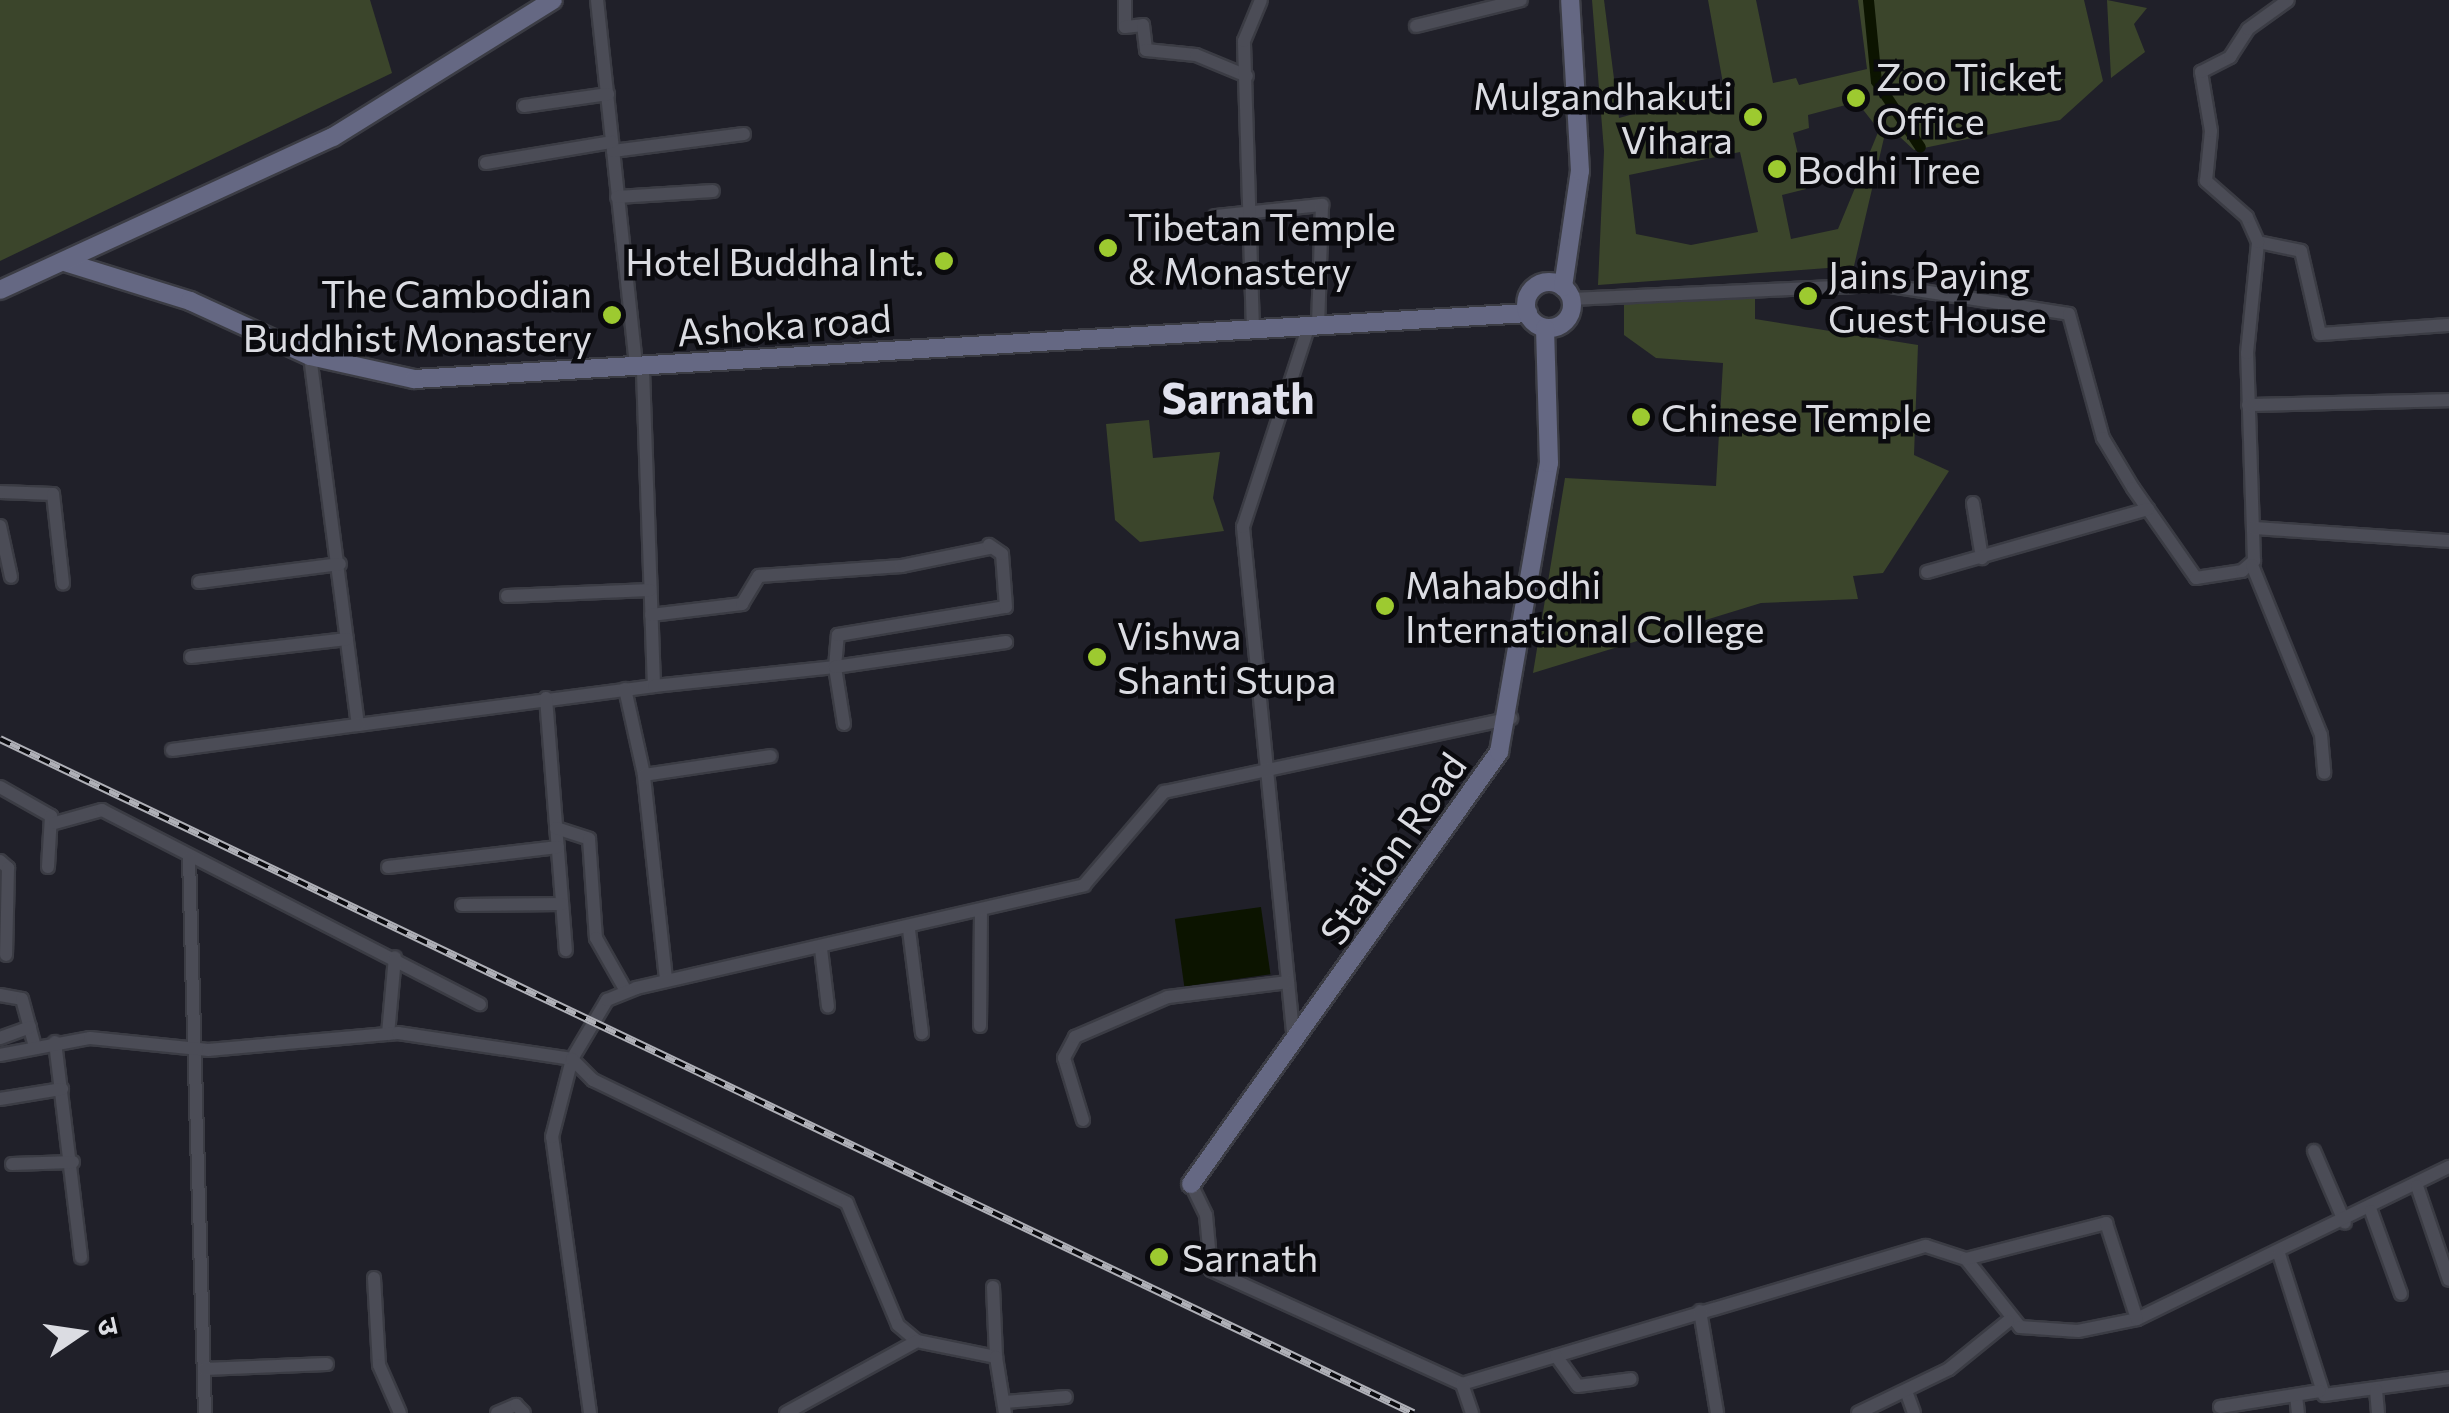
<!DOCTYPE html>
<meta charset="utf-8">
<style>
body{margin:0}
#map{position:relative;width:2449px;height:1413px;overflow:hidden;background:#202029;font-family:Commissioner,"Noto Sans Devanagari",sans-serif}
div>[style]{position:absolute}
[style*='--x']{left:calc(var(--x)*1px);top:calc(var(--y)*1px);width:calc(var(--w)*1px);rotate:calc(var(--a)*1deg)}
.green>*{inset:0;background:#3b452b}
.water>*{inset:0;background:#0c1400;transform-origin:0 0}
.canal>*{height:11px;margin:-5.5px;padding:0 5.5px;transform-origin:5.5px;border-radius:5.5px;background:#0c1400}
.roads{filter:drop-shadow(2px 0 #3b3c44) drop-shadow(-2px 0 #3b3c44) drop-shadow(0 2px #3b3c44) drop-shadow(0 -2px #3b3c44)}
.street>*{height:12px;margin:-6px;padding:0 6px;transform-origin:6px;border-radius:6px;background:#4b4c56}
.secondary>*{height:18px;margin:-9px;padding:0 9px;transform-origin:9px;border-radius:9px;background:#656883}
.secondary>.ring{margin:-9px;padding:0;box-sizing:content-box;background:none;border:18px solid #656883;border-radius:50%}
.rail>*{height:8px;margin-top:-4px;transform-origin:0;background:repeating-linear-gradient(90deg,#0a0a0e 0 11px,#afb0b7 0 22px);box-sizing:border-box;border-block:2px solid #afb0b7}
.dots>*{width:28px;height:28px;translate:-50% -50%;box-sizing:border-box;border:5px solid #0a0a0e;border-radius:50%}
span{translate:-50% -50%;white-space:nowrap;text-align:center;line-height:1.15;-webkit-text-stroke:9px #0a0a0e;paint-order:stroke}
.poi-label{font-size:38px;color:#dbdce2}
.left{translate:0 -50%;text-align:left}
.right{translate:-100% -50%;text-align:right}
.street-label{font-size:38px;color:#dbdce2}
.quarter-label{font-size:42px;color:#e0e1ed;font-weight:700}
.north{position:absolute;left:30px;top:1283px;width:100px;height:100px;-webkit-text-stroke:8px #0a0a0e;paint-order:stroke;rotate:77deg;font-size:28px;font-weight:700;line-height:40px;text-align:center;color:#dbdce2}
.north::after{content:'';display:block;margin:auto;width:35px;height:45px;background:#dbdce2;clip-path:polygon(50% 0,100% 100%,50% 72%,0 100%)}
</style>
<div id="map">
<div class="green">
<div style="clip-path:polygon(0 0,370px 0,392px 73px,0 261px)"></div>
<div style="clip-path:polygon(evenodd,1592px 0,1604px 0,1619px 118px,1724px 89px,1708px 0,1756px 0,1773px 83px,1796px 78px,1799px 85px,1867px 69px,1858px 0,2084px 0,2103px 81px,2060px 120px,1914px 150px,1887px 125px,1854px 266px,1598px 285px,1604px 151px,1592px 0,1857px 102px,1879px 130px,1838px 229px,1791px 239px,1782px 195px,1806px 189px,1793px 133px,1809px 128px,1808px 115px,1857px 102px,1592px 0,1740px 152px,1758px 232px,1691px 245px,1636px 234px,1629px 175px,1740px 152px)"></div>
<div style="clip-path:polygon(2107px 0,2147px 8px,2134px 24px,2145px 52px,2111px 78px)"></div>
<div style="clip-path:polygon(1755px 291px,1755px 319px,1918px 345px,1914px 455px,1949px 471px,1883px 573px,1853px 576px,1858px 599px,1761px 603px,1533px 673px,1565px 478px,1716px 486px,1723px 363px,1656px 358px,1624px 335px,1624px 298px)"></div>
<div style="clip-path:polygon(1149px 420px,1153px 458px,1220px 452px,1213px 498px,1224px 531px,1140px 542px,1115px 520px,1106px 424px)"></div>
</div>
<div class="water">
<div style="left:1261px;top:907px;width:68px;height:87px;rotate:82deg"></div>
</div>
<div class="canal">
<div style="--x:1868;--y:0;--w:81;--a:84.4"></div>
<div style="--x:1876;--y:81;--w:79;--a:56.3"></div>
</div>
<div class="roads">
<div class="street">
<div style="--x:597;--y:0;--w:368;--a:83.9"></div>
<div style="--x:1125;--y:0;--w:27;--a:90"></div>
<div style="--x:1125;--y:27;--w:18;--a:-6"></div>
<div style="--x:1143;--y:25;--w:25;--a:83"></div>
<div style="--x:1146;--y:50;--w:50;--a:5.7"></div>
<div style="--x:1196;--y:55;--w:55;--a:22.4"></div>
<div style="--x:1416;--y:26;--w:108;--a:-13.9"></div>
<div style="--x:524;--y:106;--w:85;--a:-8.1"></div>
<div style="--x:613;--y:151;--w:132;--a:-7.4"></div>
<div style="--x:486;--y:163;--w:128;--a:-9.5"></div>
<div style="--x:617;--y:197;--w:96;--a:-3.6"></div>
<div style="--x:1215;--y:216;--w:108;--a:-5.9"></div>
<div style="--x:1322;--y:205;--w:122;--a:91.9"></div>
<div style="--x:2258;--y:242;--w:44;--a:11.8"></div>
<div style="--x:2301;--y:251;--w:85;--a:77.1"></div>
<div style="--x:2320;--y:334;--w:129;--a:-4"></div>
<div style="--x:1571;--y:299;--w:313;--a:-2.6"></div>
<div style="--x:1884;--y:285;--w:187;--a:8.9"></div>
<div style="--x:2069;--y:314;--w:129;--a:74.7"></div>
<div style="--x:2103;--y:438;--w:58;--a:59"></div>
<div style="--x:2133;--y:488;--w:110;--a:55"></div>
<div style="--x:2196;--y:578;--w:47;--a:-8.7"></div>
<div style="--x:2242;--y:571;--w:16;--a:-40"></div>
<div style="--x:2254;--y:561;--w:208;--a:-91.9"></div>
<div style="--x:2247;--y:353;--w:112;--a:-84.3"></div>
<div style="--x:2258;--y:242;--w:27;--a:-114"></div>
<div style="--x:2247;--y:217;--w:55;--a:-138.7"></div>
<div style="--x:2206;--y:181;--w:50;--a:-84.3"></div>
<div style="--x:2211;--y:131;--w:60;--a:-99.6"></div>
<div style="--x:2201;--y:72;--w:33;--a:-27"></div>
<div style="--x:2230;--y:57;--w:33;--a:-57"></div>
<div style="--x:2248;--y:29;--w:49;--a:-35.9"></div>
<div style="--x:1253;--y:330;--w:289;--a:-91.8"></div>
<div style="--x:1244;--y:41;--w:44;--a:-67.5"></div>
<div style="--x:310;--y:356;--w:372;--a:82.6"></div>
<div style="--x:358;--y:725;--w:299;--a:-7.5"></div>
<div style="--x:654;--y:686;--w:321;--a:-92"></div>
<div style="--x:2248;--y:405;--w:201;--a:-1.4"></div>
<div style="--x:0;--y:492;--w:53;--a:2.2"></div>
<div style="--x:53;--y:494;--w:90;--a:83.6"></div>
<div style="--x:1973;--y:503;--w:56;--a:80.7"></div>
<div style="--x:0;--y:526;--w:52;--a:77.8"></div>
<div style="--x:2253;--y:528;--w:196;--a:3.8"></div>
<div style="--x:2252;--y:565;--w:183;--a:67.9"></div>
<div style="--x:2321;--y:735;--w:38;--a:85"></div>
<div style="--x:1927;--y:572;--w:230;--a:-15.9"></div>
<div style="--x:199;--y:582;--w:142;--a:-7.3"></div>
<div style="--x:507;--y:596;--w:143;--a:-2.4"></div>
<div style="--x:651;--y:615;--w:92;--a:-6.9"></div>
<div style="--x:742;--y:604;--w:33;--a:-59"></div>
<div style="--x:759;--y:576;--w:143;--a:-4"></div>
<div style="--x:902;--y:566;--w:90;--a:-11.6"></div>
<div style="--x:191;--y:657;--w:157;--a:-6.6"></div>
<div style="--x:654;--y:686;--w:182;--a:-6"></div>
<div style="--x:835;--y:667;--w:32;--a:-85"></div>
<div style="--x:838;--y:635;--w:170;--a:-9.5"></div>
<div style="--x:1006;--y:607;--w:53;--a:-94.3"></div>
<div style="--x:1002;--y:554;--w:16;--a:-145"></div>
<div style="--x:625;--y:689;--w:88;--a:77.5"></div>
<div style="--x:546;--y:698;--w:253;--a:85.5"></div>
<div style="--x:844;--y:724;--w:58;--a:-99"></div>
<div style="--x:835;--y:667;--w:173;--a:-8.3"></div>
<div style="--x:172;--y:750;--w:188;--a:-7.7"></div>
<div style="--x:0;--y:787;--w:59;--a:29.6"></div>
<div style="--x:51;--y:816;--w:51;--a:93.4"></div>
<div style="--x:55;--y:823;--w:49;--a:-15.5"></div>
<div style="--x:102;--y:810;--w:425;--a:27.2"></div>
<div style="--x:556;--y:828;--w:35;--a:18"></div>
<div style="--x:589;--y:839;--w:99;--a:86"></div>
<div style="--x:596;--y:938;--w:61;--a:60.5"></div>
<div style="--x:189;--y:858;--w:555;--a:88.35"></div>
<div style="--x:0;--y:861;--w:11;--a:41"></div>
<div style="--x:8;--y:868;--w:87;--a:91.3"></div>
<div style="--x:388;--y:867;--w:171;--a:-6.7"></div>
<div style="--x:462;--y:905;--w:100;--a:-0.6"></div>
<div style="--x:909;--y:930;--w:104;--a:82.8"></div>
<div style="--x:821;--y:949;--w:58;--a:83.1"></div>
<div style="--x:666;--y:979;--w:205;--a:-96.2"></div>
<div style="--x:644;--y:775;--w:128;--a:-8.5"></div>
<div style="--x:0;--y:995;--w:22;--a:10"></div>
<div style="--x:22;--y:999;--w:50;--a:74.8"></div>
<div style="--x:980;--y:1026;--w:113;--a:-89.5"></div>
<div style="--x:388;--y:1034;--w:77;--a:-84.8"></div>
<div style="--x:0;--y:1038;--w:32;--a:-20"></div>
<div style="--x:55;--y:1042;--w:217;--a:83.1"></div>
<div style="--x:1294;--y:1042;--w:518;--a:-95.66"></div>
<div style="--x:1243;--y:527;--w:209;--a:-71.9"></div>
<div style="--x:0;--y:1055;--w:92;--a:-10.7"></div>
<div style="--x:90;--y:1038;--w:119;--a:5.8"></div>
<div style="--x:208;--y:1050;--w:191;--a:-5.1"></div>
<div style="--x:398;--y:1033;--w:176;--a:8.5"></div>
<div style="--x:572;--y:1059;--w:69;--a:-59.3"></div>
<div style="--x:607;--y:1000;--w:31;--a:-22"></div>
<div style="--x:636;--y:988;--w:460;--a:-12.9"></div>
<div style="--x:1084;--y:885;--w:123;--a:-49.3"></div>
<div style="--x:1164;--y:792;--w:355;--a:-12"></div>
<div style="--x:0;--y:1099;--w:63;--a:-9.2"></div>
<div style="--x:1083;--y:1120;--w:65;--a:-107"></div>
<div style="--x:1064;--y:1058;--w:24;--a:-62"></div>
<div style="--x:1075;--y:1037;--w:101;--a:-23.3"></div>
<div style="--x:1168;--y:997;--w:121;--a:-7.1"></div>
<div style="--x:2314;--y:1151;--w:78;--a:66.7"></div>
<div style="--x:12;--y:1164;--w:61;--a:-1.9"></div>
<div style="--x:1191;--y:1184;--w:34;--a:64"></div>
<div style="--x:1206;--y:1215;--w:55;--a:84.8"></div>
<div style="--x:1211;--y:1270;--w:276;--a:24.4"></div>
<div style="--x:1462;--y:1384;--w:484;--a:-16.6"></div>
<div style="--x:1926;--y:1246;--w:42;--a:18"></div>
<div style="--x:1966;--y:1259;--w:87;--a:51.5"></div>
<div style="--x:2020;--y:1327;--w:58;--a:3.9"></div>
<div style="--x:2078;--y:1331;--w:60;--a:-11.5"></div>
<div style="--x:2137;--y:1319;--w:347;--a:-26"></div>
<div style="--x:2417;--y:1186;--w:99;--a:71.2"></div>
<div style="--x:2371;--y:1211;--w:88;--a:70.1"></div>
<div style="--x:2279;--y:1254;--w:148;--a:72.3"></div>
<div style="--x:2324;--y:1395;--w:126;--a:-7.7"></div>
<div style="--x:1966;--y:1259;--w:145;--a:-14.4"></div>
<div style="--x:2106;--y:1223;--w:101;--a:72.1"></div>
<div style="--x:374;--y:1278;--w:87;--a:86.7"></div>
<div style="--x:379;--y:1365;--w:52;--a:66.4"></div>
<div style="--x:993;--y:1287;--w:70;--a:87.5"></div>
<div style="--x:1700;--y:1311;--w:103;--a:80.5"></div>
<div style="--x:1556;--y:1356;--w:37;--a:54"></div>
<div style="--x:1578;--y:1386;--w:53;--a:-7.5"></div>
<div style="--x:204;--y:1369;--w:123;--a:-2.3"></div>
<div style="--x:1462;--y:1384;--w:31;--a:71"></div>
<div style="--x:2376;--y:1390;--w:23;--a:85"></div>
<div style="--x:1906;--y:1391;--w:23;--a:70"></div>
<div style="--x:2296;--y:1395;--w:18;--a:84"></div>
<div style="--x:1005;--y:1402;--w:61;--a:-4.7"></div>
<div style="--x:2220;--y:1407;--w:101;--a:-9.1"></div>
<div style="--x:497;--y:1413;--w:21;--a:-23"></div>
<div style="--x:516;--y:1405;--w:11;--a:45"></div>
<div style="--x:590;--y:1413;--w:279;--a:-97.8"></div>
<div style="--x:552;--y:1137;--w:81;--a:-75.6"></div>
<div style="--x:572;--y:1059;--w:30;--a:45"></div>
<div style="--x:593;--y:1080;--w:282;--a:25.8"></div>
<div style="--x:847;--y:1203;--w:132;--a:67.3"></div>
<div style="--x:898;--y:1325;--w:25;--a:40"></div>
<div style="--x:917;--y:1341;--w:81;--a:11.4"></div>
<div style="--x:996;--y:1357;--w:57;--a:80.9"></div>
<div style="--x:786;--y:1413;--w:149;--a:-28.8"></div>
<div style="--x:1858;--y:1413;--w:101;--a:-25.8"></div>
<div style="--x:1949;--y:1369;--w:76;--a:-39.1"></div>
</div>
<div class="secondary">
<div style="--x:65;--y:262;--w:131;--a:17.3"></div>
<div style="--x:190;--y:301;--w:132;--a:24.6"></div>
<div style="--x:310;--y:356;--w:107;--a:12.5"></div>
<div style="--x:414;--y:379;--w:1116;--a:-3.39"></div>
<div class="ring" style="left:1526px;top:282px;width:28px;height:28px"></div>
<div style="--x:1563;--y:287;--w:117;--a:-81.7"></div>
<div style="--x:1580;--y:171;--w:171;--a:-93.3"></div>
<div style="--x:0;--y:290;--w:366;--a:-24.7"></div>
<div style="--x:333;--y:137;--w:259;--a:-31.9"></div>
<div style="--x:1191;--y:1184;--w:531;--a:-54.51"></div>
<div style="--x:1499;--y:752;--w:293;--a:-80.2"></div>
<div style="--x:1549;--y:463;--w:135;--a:-91.7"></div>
</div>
</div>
<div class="rail">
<div style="--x:0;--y:739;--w:1566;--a:25.5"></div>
</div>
<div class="dots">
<div style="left:1856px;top:98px;background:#9dca30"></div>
<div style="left:1753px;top:117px;background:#9dca30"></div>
<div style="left:1777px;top:169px;background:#9dca30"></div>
<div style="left:1108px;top:248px;background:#9dca30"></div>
<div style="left:944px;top:261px;background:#9dca30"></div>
<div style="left:1808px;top:296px;background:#9dca30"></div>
<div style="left:612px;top:315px;background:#9dca30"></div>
<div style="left:1641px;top:417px;background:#9dca30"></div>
<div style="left:1385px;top:606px;background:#9dca30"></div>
<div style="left:1097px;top:657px;background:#9dca30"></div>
<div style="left:1159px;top:1257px;background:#9dca30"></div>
</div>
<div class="poi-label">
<span class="left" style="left:1876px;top:98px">Zoo Ticket<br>Office</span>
<span class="right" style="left:1733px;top:117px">Mulgandhakuti<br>Vihara</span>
<span class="left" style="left:1797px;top:169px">Bodhi Tree</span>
<span class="left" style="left:1128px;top:248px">Tibetan Temple<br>&amp; Monastery</span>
<span class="right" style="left:924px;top:261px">Hotel Buddha Int.</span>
<span class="left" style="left:1828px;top:296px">Jains Paying<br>Guest House</span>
<span class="right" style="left:592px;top:315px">The Cambodian<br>Buddhist Monastery</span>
<span class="left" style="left:1661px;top:417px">Chinese Temple</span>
<span class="left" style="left:1405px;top:606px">Mahabodhi<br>International College</span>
<span class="left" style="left:1117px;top:657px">Vishwa<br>Shanti Stupa</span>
<span class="left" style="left:1182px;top:1257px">Sarnath</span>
</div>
<div class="street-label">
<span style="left:784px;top:324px;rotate:-4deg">Ashoka road</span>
<span style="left:1392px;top:848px;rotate:-55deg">Station Road</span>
</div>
<div class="quarter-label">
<span style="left:1238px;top:397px">Sarnath</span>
</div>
<div class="north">उ</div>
</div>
